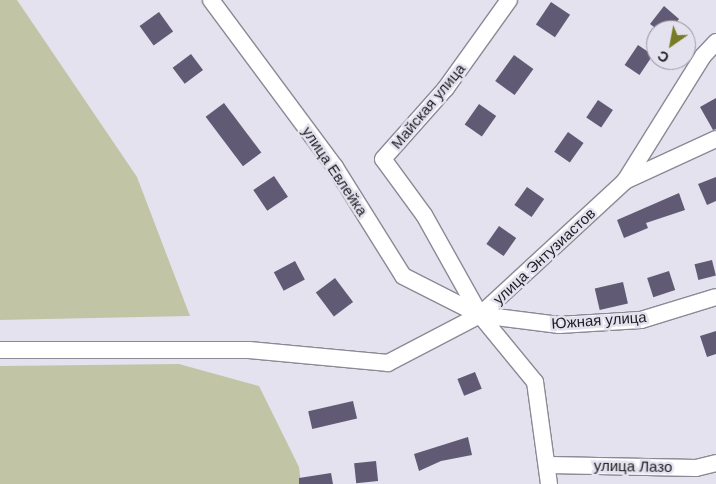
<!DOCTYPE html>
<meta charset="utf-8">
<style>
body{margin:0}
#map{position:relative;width:716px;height:484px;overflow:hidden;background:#e5e2ef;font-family:Helvetica,sans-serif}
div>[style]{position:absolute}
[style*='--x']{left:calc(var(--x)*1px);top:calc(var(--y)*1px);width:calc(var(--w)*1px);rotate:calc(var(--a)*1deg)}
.green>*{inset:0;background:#c1c5a6}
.building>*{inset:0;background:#615a74;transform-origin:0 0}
.roads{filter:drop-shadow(1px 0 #8c8995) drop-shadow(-1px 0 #8c8995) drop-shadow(0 1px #8c8995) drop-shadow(0 -1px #8c8995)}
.minor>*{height:16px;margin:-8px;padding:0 8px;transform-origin:8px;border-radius:8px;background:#fff}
span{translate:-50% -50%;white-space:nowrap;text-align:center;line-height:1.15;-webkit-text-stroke:5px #e5e2ef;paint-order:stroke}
.street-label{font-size:15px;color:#1d1c20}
.north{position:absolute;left:646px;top:20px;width:50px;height:50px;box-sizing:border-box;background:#e5e2ef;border:1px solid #95939c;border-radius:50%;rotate:213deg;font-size:14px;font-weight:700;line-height:20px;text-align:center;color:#1d1c20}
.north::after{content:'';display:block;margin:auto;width:18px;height:22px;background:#767b25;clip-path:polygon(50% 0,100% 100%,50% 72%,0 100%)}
</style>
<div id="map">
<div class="green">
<div style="clip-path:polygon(0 0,17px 0,137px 177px,190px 316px,0 320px)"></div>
<div style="clip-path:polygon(179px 364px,259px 386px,299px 467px,301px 484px,0 484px,0 366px)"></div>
</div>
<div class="building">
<div style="left:551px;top:2px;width:23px;height:27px;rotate:34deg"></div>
<div style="clip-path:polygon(664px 6px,679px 19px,671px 30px,658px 30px,650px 24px)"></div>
<div style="left:159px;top:12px;width:24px;height:24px;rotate:54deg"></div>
<div style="left:638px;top:45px;width:18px;height:24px;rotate:34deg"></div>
<div style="left:191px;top:54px;width:20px;height:23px;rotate:53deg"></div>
<div style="left:514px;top:55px;width:24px;height:32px;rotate:36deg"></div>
<div style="clip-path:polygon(716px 98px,716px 129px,713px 130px,700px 107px)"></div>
<div style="left:598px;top:100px;width:18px;height:21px;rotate:34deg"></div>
<div style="left:224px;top:103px;width:62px;height:23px;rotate:53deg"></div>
<div style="left:479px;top:104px;width:21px;height:25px;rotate:35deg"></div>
<div style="left:568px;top:132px;width:19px;height:24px;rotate:35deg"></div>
<div style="left:274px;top:176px;width:25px;height:25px;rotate:56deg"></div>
<div style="clip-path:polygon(716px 177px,716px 201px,707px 205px,698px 184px)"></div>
<div style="left:527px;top:187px;width:21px;height:22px;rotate:35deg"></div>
<div style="clip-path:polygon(679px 193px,685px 210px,646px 223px,648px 228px,624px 238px,617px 220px)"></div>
<div style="left:499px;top:226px;width:21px;height:22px;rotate:35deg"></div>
<div style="left:712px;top:260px;width:16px;height:18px;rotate:76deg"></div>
<div style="left:295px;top:261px;width:21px;height:24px;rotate:62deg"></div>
<div style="left:669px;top:271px;width:20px;height:23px;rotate:72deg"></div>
<div style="left:335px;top:278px;width:30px;height:24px;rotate:53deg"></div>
<div style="left:623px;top:282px;width:22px;height:29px;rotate:77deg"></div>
<div style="clip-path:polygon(716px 331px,716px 354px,707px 357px,700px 336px)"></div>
<div style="left:475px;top:372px;width:18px;height:19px;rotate:68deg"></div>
<div style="left:353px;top:401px;width:18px;height:46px;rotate:77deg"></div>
<div style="clip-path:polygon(468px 437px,472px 455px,441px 461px,419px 471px,414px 454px)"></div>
<div style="left:376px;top:461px;width:20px;height:22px;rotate:84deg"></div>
<div style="clip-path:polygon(331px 473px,333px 484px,299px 484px,299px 478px)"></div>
</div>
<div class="roads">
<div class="minor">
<div style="--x:211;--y:0;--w:208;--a:53.4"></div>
<div style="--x:335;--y:167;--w:128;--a:58"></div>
<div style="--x:403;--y:276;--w:86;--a:26.9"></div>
<div style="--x:480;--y:315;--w:80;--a:7.2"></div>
<div style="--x:559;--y:325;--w:82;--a:-3.5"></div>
<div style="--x:641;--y:320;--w:78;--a:-17"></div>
<div style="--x:625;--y:181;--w:100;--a:-24.8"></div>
<div style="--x:480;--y:315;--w:115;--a:-119.2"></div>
<div style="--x:424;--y:215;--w:69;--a:-126.2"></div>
<div style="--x:383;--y:159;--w:95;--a:-48.4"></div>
<div style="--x:446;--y:88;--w:108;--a:-54.4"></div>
<div style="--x:0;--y:350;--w:249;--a:0"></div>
<div style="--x:249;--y:350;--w:140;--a:5.3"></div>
<div style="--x:388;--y:363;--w:104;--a:-27.6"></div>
<div style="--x:549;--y:465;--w:147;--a:1.2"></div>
<div style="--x:696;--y:468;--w:21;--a:-14"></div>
<div style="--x:549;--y:484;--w:103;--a:-97.8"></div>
<div style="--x:535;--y:382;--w:87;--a:-129.4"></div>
<div style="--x:480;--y:315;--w:197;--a:-42.7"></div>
<div style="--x:625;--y:181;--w:147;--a:-58"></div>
<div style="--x:703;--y:56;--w:19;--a:-47"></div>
</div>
</div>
<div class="street-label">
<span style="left:428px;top:106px;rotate:-50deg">Майская улица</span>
<span style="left:335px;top:171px;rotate:56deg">улица Евлейка</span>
<span style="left:544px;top:256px;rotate:-43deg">улица Энтузиастов</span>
<span style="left:599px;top:320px;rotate:-4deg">Южная улица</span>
<span style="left:633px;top:466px;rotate:1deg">улица Лазо</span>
</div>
<div class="north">С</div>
</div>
